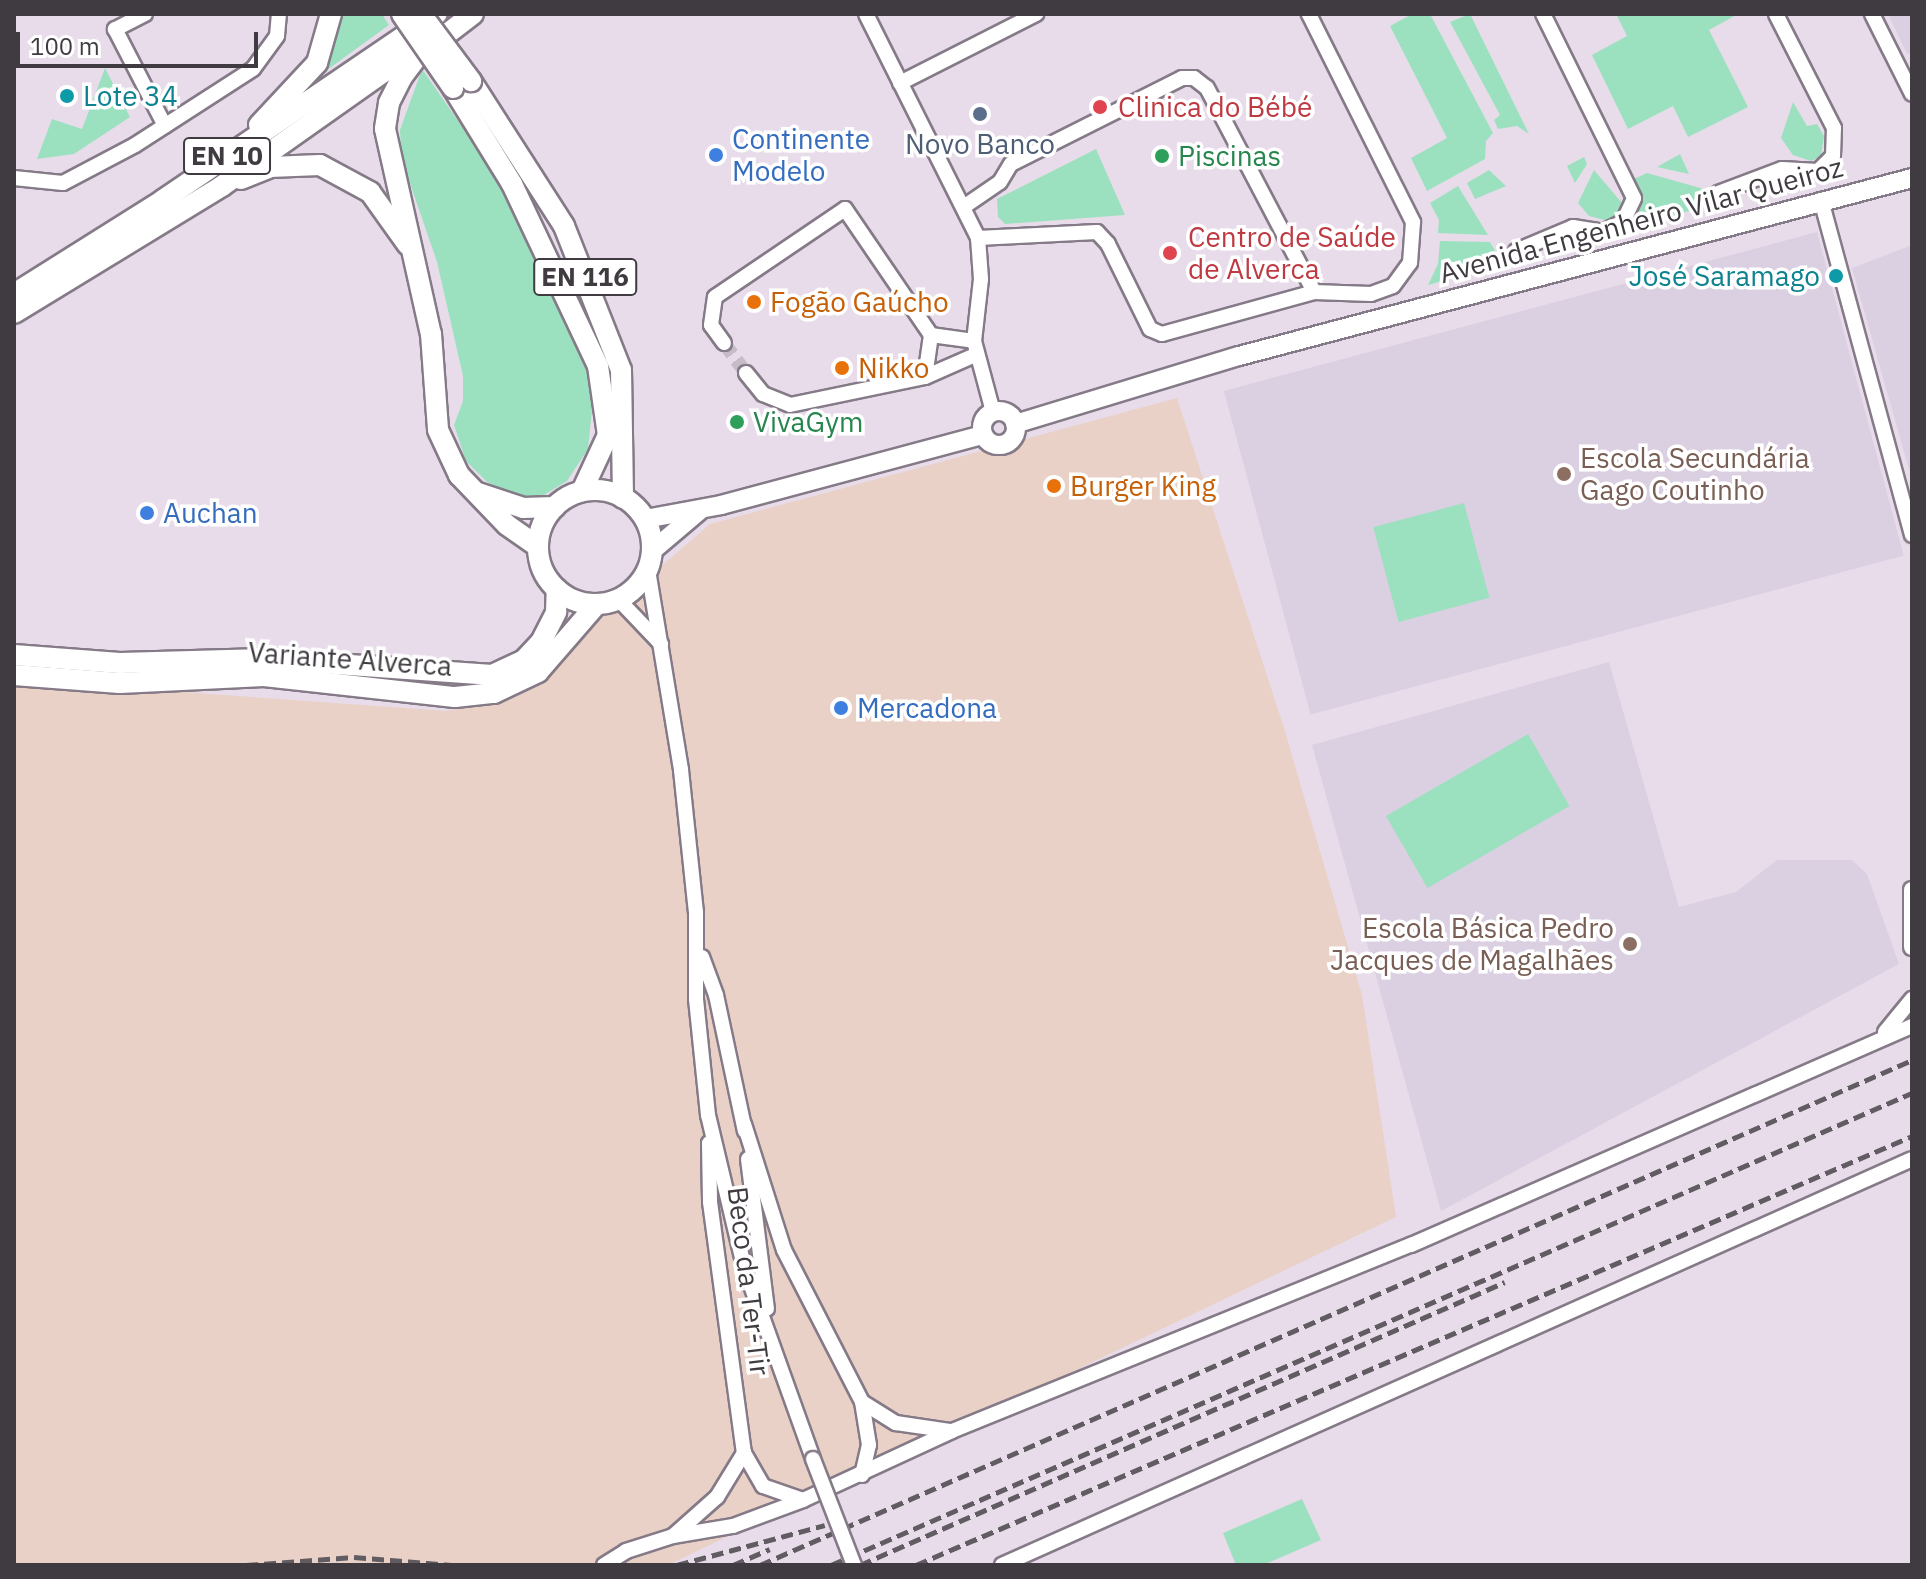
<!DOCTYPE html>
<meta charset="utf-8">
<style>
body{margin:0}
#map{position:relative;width:1926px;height:1579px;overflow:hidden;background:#e8dcea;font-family:"IBM Plex Sans",sans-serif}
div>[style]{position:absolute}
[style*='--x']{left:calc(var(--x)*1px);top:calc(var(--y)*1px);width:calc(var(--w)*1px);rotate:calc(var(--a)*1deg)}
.industrial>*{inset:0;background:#e9d1c7}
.education>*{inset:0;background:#dbcfe2;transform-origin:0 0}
.green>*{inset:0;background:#9ce1bf;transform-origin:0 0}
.minor-tunnel>*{height:14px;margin-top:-7px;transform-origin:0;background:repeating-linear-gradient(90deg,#c6bcc8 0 14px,transparent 0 21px)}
.roads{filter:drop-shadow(2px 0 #857a87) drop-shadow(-2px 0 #857a87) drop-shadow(0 2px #857a87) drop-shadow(0 -2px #857a87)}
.minor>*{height:14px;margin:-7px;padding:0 7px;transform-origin:7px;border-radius:7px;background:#fff}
.tertiary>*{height:16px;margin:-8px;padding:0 8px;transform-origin:8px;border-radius:8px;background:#fff}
.secondary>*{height:18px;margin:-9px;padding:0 9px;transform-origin:9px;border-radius:9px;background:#fff}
.secondary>.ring{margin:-9px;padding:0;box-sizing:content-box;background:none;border:18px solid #fff;border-radius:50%}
.primary>*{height:20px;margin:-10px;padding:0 10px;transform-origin:10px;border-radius:10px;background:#fff}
.primary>.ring{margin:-10px;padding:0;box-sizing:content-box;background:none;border:20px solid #fff;border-radius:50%}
.rail>*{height:5px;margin-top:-2.5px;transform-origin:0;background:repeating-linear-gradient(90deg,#615b62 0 12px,transparent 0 18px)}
.bridges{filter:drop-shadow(2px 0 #857a87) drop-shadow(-2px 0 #857a87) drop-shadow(0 2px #857a87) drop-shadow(0 -2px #857a87)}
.minor-bridge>*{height:14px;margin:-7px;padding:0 7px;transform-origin:7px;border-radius:7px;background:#fff}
.primary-bridge>*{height:20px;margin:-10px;padding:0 10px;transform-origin:10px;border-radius:10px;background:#fff}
.dots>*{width:22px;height:22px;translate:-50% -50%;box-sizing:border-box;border:4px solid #fff;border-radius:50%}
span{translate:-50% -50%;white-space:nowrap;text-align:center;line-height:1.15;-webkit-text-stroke:7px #fff;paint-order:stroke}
.shield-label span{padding:2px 6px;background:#fff;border:2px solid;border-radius:6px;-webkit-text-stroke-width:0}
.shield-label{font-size:26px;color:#3f3b40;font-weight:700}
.culture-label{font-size:28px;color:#0d838f}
.left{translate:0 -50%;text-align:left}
.right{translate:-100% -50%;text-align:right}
.health-label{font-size:28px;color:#be3a42}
.shop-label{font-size:28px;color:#366cbe}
.service-label{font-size:28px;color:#4e5e75}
.leisure-label{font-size:28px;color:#27864d}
.street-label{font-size:28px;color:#3f3b40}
.food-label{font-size:28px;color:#c56008}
.education-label{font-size:28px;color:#785e54}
.frame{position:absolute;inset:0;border:16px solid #3f3b40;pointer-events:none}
.scale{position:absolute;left:16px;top:32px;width:242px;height:36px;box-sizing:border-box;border:4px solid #3f3b40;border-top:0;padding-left:10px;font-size:24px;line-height:28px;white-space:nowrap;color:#3f3b40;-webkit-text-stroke:6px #fff;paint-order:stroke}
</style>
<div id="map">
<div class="industrial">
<div style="clip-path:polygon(1177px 398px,1284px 728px,1362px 995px,1396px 1217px,668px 1565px,14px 1565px,14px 680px,447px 711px,515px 693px,710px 524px)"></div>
</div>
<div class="education">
<div style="clip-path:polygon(1888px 14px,1912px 14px,1912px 52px,1907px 54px)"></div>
<div style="left:1817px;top:232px;width:335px;height:614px;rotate:75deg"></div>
<div style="clip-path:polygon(1912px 245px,1912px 480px,1852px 268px)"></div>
<div style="clip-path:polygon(1609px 662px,1679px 907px,1736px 892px,1777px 860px,1852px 860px,1867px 874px,1899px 964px,1441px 1211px,1312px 745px)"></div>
</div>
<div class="green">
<div style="clip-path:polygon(340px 14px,382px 14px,389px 25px,316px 78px)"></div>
<div style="clip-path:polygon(1412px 14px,1430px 14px,1493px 133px,1486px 141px,1485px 159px,1427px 191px,1411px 158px,1447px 138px,1390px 26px)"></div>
<div style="clip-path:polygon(1470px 14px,1529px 134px,1517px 126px,1498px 129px,1494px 120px,1500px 115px,1450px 22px)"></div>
<div style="clip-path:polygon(1616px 14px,1738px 14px,1709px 30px,1748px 107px,1688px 137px,1673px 106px,1628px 129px,1592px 55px,1627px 36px)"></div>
<div style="clip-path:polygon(105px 68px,130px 117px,74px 154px,37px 159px,52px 119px,82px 129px)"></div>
<div style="clip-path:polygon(422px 69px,509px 194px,583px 357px,593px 400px,588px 449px,567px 481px,539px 498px,511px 494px,487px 482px,466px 461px,454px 425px,463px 401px,463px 376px,437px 262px,401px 157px,400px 130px)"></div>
<div style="clip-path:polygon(1793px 102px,1807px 126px,1817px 124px,1824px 136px,1821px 156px,1811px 161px,1793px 155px,1781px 138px)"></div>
<div style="clip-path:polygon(1096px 149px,1125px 215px,1005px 224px,998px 217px,997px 199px)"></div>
<div style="clip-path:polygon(1680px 154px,1689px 174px,1657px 167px)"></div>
<div style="clip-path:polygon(1584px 157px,1587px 164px,1575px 183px,1567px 166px)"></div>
<div style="clip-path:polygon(1489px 170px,1506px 186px,1475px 199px,1467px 183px)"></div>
<div style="clip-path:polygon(1594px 170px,1622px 203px,1622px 210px,1608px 221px,1589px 216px,1578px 203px)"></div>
<div style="clip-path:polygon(1647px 173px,1711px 191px,1715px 203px,1633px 228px,1641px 201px,1634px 179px)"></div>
<div style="clip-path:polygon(1458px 186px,1488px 235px,1438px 233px,1439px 220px,1430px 203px)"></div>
<div style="clip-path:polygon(1440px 241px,1490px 242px,1503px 264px,1428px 285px,1438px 264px)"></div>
<div style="left:1464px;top:503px;width:98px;height:94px;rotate:75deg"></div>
<div style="left:1528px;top:734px;width:83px;height:164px;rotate:60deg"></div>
<div style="clip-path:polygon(1302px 1499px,1321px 1540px,1263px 1565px,1236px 1565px,1223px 1533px)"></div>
</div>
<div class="minor-tunnel">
<div style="--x:724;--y:343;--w:37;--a:54"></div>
</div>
<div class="roads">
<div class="minor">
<div style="--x:145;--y:14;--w:34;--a:153"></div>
<div style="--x:115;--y:29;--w:109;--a:62.7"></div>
<div style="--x:866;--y:14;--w:250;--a:63.4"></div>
<div style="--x:978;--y:238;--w:41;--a:85.8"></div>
<div style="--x:981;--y:279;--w:62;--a:96.4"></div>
<div style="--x:974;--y:341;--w:73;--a:75"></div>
<div style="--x:1872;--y:14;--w:89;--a:63.4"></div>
<div style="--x:900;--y:83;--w:153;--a:-26.9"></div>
<div style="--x:14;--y:178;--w:49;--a:5.8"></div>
<div style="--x:63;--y:183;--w:81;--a:-27.8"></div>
<div style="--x:135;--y:145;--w:140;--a:-32.8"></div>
<div style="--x:253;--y:69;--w:41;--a:-54"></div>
<div style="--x:277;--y:36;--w:22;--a:-85"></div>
<div style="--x:1718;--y:193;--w:68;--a:-20.6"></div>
<div style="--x:1782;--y:169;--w:36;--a:3"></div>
<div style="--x:1818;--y:171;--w:21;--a:-45"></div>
<div style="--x:1833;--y:156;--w:28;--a:-88"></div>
<div style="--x:1834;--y:128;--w:128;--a:-117"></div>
<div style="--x:1821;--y:200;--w:347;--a:74.8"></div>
<div style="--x:965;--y:206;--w:42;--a:-34.4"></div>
<div style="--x:1000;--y:182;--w:21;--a:-59"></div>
<div style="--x:1011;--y:164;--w:191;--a:-26.7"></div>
<div style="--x:1182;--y:78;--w:12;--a:0"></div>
<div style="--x:1194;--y:78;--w:16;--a:38"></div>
<div style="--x:1207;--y:88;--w:230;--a:62.3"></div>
<div style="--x:978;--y:238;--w:119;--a:-2.9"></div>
<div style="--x:1097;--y:232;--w:16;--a:47"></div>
<div style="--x:1108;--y:244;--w:95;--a:63.7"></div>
<div style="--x:1150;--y:329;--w:13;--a:23"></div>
<div style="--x:1162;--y:334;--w:158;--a:-15.4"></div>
<div style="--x:1314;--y:292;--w:57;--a:2"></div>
<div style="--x:1371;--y:294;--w:23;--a:-20"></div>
<div style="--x:1393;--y:286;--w:29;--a:-54"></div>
<div style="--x:1410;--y:263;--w:41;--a:-85.8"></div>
<div style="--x:1413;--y:222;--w:233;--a:-116.6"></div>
<div style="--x:1516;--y:251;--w:62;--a:-22.8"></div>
<div style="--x:1573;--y:227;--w:30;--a:9"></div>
<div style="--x:1603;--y:232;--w:22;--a:-27"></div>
<div style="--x:1623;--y:222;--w:26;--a:-65"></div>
<div style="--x:1634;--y:198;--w:205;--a:-116.3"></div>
<div style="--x:931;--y:335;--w:43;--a:7.9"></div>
<div style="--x:724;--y:343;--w:22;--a:-126"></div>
<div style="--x:711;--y:325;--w:28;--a:-82"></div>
<div style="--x:715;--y:297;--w:157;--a:-34.1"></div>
<div style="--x:845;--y:209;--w:153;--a:55.7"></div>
<div style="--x:931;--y:335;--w:42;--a:98.1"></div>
<div style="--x:746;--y:373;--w:27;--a:51"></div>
<div style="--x:763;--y:394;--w:29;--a:22"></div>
<div style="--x:790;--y:405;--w:138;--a:-11.7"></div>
<div style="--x:925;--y:377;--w:55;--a:-23.7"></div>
<div style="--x:648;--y:570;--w:203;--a:80.6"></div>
<div style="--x:681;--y:770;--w:143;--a:84"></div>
<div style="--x:696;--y:912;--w:87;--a:90"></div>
<div style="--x:696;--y:999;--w:117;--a:84.1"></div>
<div style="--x:708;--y:1115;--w:155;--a:76.6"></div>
<div style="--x:744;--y:1266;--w:205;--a:70.3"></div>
<div style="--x:619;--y:600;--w:61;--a:46.3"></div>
<div style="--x:702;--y:957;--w:40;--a:69.8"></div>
<div style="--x:716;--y:995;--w:139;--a:78"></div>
<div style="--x:1885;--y:1032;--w:43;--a:-50.7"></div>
<div style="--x:744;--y:1124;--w:132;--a:72.4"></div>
<div style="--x:784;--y:1250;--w:171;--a:62.8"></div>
<div style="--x:862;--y:1402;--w:40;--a:32"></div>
<div style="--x:896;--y:1423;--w:56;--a:8.3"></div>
<div style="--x:709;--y:1143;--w:59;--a:89"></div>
<div style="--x:710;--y:1202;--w:253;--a:82.3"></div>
<div style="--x:744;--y:1453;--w:38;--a:60"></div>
<div style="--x:763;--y:1486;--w:42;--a:19.3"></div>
<div style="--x:748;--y:1159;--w:151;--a:82.8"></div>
<div style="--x:862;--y:1475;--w:31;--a:-77"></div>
<div style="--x:869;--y:1445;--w:44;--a:-99.2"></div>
<div style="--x:673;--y:1536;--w:61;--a:-9.5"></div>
<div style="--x:733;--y:1526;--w:75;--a:-20.4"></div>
<div style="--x:803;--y:1500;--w:164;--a:-24.8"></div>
<div style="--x:952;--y:1431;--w:495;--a:-22.1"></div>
<div style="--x:1411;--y:1245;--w:547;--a:-23.61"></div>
<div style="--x:604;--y:1565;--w:26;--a:-32"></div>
<div style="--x:626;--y:1551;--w:49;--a:-17.7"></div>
<div style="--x:673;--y:1536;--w:59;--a:-41.6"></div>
<div style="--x:717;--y:1497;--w:52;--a:-58.5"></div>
<div style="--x:1002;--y:1565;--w:996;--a:-24.04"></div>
</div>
<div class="tertiary">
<div style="--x:1912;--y:890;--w:57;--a:90"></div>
</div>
<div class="secondary">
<div class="ring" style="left:982px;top:411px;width:16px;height:16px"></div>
<div style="--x:1015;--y:424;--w:234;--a:-16.9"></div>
<div style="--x:1239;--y:356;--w:696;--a:-14.81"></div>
<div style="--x:645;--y:519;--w:77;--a:-10.4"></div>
<div style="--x:721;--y:505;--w:271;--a:-15"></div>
<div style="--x:652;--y:551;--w:62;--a:-40.4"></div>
</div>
<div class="primary">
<div style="--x:473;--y:14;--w:71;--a:142.5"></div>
<div style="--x:417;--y:57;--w:25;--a:127"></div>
<div style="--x:402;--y:77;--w:29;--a:117"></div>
<div style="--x:389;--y:103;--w:26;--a:99"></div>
<div style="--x:385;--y:129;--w:210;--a:77.4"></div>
<div style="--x:431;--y:334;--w:96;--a:85.8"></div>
<div style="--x:438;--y:430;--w:50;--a:65"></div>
<div style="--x:459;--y:475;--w:69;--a:46.2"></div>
<div style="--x:507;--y:525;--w:38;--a:35"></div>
<div style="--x:471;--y:81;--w:172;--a:57.3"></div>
<div style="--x:564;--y:226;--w:155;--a:68.4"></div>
<div style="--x:621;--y:370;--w:128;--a:89.1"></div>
<div style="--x:453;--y:88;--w:113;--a:58.4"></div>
<div style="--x:512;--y:184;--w:201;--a:64.7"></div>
<div style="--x:598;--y:366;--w:70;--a:81.8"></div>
<div style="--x:608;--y:435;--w:62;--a:114.9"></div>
<div style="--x:259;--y:125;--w:85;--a:-46.9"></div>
<div style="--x:317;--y:63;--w:51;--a:-74.1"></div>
<div style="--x:241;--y:179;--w:31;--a:-22"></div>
<div style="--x:270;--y:167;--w:50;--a:-2.3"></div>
<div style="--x:320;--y:165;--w:57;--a:28.4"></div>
<div style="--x:370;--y:192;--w:65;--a:54.4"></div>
<div style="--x:14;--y:294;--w:176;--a:-32.2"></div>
<div style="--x:163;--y:200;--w:331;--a:-34.2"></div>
<div style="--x:14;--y:313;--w:244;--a:-31.4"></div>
<div style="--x:222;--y:186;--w:236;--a:-35.2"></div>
<div class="ring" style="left:538px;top:490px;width:94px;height:94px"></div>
<div style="--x:478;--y:493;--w:47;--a:18.4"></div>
<div style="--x:523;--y:508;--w:32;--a:-2"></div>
<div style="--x:14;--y:655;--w:106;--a:4.3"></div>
<div style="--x:120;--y:663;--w:144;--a:-1.6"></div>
<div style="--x:264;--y:659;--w:229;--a:4"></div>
<div style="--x:492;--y:675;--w:35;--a:-25"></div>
<div style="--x:524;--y:660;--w:25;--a:-47"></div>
<div style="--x:541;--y:642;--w:34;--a:-63"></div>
<div style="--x:556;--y:612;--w:23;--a:-88"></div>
<div style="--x:14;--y:675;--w:106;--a:4.3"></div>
<div style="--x:120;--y:683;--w:144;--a:-2.8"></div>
<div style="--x:264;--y:676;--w:192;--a:6.3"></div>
<div style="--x:455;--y:697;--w:39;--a:-6"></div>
<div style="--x:494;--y:693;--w:49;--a:-25.5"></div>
<div style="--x:538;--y:672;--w:90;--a:-49.1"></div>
</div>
</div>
<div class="rail">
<div style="--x:246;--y:1565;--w:108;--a:-4.2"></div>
<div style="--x:354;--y:1557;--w:98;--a:4.7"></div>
<div style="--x:677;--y:1565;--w:153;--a:-15.1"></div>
<div style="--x:733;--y:1565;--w:40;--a:-23.4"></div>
<div style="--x:760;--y:1565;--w:1258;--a:-23.67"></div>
<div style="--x:831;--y:1565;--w:1180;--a:-23.59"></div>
<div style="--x:860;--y:1565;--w:704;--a:-23.69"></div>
<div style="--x:916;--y:1565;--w:1084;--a:-23.3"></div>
</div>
<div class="bridges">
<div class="minor-bridge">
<div style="--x:813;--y:1459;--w:114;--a:68.9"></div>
</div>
<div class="primary-bridge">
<div style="--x:402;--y:14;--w:90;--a:55.4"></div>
<div style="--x:421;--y:14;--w:84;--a:53.3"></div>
</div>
</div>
<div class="dots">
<div style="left:67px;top:96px;background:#0f9aa8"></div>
<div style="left:1100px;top:107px;background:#e0444e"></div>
<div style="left:980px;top:114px;background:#5c6f8a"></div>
<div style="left:716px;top:155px;background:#3f7fe0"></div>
<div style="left:1162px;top:156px;background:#2e9e5b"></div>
<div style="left:1170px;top:253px;background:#e0444e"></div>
<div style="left:1836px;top:276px;background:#0f9aa8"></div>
<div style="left:754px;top:302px;background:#e8710a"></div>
<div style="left:842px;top:368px;background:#e8710a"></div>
<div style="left:737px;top:422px;background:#2e9e5b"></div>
<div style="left:1564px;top:474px;background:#8d6e63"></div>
<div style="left:1054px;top:486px;background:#e8710a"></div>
<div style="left:147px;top:513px;background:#3f7fe0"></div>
<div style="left:841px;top:708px;background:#3f7fe0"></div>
<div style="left:1630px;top:944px;background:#8d6e63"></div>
</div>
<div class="shield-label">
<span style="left:227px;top:156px">EN 10</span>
<span style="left:585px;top:277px">EN 116</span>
</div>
<div class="culture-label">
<span class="left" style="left:83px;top:96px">Lote 34</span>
<span class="right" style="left:1820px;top:276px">José Saramago</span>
</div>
<div class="health-label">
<span class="left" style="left:1118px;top:107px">Clinica do Bébé</span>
<span class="left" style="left:1188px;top:253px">Centro de Saúde<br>de Alverca</span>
</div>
<div class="shop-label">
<span class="left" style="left:732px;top:155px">Continente<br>Modelo</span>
<span class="left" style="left:163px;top:513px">Auchan</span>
<span class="left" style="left:857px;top:708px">Mercadona</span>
</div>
<div class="service-label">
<span style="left:980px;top:144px">Novo Banco</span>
</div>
<div class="leisure-label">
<span class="left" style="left:1178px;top:156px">Piscinas</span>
<span class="left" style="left:753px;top:422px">VivaGym</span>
</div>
<div class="street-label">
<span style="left:1641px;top:220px;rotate:-15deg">Avenida Engenheiro Vilar Queiroz</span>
<span style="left:350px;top:659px;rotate:4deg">Variante Alverca</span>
<span style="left:749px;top:1281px;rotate:83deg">Beco da Ter-Tir</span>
</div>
<div class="food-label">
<span class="left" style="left:770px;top:302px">Fogão Gaúcho</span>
<span class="left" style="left:858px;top:368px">Nikko</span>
<span class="left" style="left:1070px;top:486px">Burger King</span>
</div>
<div class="education-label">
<span class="left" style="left:1580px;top:474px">Escola Secundária<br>Gago Coutinho</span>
<span class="right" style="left:1614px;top:944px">Escola Básica Pedro<br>Jacques de Magalhães</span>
</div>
<div class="frame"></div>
<div class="scale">100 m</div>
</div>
